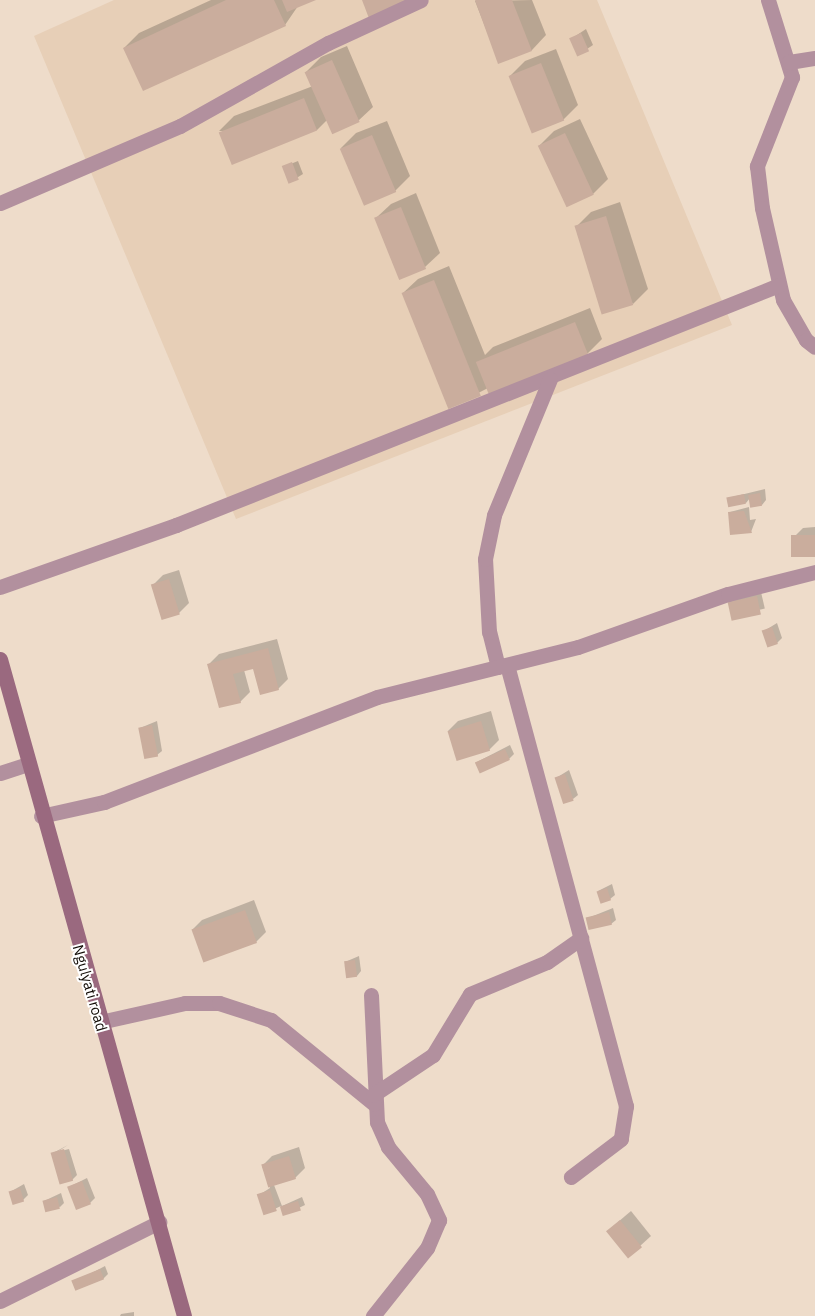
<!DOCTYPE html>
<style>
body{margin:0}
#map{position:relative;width:815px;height:1316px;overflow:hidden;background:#eedcca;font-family:"IBM Plex Sans",sans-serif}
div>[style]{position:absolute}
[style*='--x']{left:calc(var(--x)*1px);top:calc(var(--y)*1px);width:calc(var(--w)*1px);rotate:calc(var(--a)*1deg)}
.built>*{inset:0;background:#e7cfb7}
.shadow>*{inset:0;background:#0003;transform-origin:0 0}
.building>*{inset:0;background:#caad9d;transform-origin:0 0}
.street>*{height:15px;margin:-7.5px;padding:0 7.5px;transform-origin:7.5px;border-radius:7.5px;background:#b2909e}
.secondary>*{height:15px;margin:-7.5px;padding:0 7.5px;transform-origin:7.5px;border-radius:7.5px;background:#9a697f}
span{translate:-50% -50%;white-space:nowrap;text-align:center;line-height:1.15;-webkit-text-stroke:4px #fff;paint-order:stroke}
.street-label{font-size:15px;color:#130d07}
</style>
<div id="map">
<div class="built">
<div style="clip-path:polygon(114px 0,597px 0,732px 325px,236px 519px,34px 36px)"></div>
</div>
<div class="shadow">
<div style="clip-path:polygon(211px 0,313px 0,298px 6px,285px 25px,124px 48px,139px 33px)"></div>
<div style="clip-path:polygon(532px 0,546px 35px,532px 50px,499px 62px,475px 1px)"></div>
<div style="clip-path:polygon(586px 29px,593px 45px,578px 55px,571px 39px)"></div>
<div style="clip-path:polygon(347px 46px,373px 107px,358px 121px,327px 120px,317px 130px,219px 131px,234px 116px,313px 86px,306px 72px,321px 57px)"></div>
<div style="clip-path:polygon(556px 49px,578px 105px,563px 120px,510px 76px,525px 61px)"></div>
<div style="clip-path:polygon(580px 119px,608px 179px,593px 194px,539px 146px,554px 131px)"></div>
<div style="clip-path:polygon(387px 121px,410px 176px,395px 191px,341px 148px,356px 133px)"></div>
<div style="clip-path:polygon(298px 161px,303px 174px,290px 182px,283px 167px)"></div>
<div style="clip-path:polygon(416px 193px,440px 253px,425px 267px,376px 218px,391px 204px)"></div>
<div style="clip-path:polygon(620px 202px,648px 289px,633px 304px,576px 227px,591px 212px)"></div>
<div style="clip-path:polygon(449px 266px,485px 355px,493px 347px,590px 308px,602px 339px,588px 353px,488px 388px,449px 408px,403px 293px,418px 279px)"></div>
<div style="clip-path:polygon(765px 489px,766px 500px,762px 505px,750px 498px,746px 503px,728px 498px)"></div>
<div style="clip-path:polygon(749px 507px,750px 520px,756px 519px,751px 532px,730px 512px)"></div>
<div style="clip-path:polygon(815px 527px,815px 556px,793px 538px,803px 528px)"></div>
<div style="clip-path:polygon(179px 570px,189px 603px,179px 613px,153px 585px,163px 575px)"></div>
<div style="left:761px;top:592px;width:17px;height:33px;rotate:77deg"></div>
<div style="clip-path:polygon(777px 623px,782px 638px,777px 643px,764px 631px)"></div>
<div style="clip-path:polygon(277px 639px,288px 679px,278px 689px,253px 667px,244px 670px,250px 692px,240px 702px,209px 664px,219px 654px)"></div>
<div style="clip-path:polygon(491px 711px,499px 740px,489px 750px,448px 731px,458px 721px)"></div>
<div style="clip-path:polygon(157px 721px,162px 751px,157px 755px,140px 728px)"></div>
<div style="clip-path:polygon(510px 745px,514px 754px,509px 759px,477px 762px)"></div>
<div style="clip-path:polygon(569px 770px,578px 795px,573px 799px,556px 778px)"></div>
<div style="clip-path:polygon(612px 884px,615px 895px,610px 899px,598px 891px)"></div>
<div style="clip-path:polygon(254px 900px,266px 932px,256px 942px,192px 930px,202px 920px)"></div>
<div style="clip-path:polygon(613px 908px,616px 920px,611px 924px,588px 918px)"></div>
<div style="clip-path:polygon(359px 956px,361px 971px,357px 976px,345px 962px)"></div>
<div style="clip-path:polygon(68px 1145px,57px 1152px,69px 1149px,77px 1175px,72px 1180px,53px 1153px)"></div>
<div style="clip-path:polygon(299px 1147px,305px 1168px,295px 1178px,274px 1185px,282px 1206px,302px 1197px,305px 1205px,284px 1215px,281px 1206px,266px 1213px,259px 1195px,270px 1188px,262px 1166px,272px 1156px)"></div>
<div style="clip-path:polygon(87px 1178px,95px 1198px,90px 1203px,69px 1187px)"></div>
<div style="clip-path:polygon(24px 1184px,28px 1195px,23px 1200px,10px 1192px)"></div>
<div style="clip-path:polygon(61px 1193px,64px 1203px,60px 1207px,44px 1201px)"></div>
<div style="clip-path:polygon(631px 1211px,651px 1236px,628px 1257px,618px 1222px)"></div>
<div style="clip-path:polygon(105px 1266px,108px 1274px,104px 1278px,73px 1283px)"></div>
<div style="clip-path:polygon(134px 1312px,134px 1316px,120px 1316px,121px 1314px)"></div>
</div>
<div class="building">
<div style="clip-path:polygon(226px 0,274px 0,286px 26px,143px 91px,123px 48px)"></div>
<div style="clip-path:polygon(282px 0,316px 0,287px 12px)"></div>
<div style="clip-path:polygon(362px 0,418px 0,370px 21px)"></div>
<div style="clip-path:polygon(475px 0,512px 0,532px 51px,498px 64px)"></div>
<div style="left:581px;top:33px;width:20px;height:13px;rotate:66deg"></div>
<div style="left:332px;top:60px;width:68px;height:30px;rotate:66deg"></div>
<div style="left:541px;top:63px;width:62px;height:35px;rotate:68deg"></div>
<div style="left:304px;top:98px;width:35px;height:92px;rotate:68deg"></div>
<div style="left:565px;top:133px;width:68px;height:30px;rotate:65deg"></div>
<div style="left:372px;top:135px;width:62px;height:35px;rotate:67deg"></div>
<div style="left:292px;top:162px;width:19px;height:11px;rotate:69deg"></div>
<div style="left:401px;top:207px;width:67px;height:29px;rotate:68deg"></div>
<div style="left:606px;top:216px;width:93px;height:33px;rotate:73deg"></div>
<div style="left:434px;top:280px;width:125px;height:35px;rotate:68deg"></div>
<div style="left:575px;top:322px;width:35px;height:107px;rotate:68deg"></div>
<div style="left:760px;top:493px;width:13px;height:12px;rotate:81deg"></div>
<div style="left:744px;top:494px;width:10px;height:18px;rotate:79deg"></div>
<div style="clip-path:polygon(744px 511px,752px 533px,730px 535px,728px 512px)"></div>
<div style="left:815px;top:535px;width:22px;height:24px;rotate:90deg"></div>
<div style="left:169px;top:579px;width:37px;height:19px;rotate:73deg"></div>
<div style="left:757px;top:596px;width:19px;height:30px;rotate:78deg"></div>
<div style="left:772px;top:627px;width:18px;height:11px;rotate:71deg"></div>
<div style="clip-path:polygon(268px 648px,279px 690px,260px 695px,253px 669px,233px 674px,241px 703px,219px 708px,207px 664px)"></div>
<div style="left:481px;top:721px;width:31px;height:35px;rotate:73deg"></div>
<div style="left:152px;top:725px;width:32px;height:14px;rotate:79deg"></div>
<div style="left:505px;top:749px;width:12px;height:33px;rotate:66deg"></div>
<div style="left:565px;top:774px;width:28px;height:11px;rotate:72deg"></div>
<div style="left:607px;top:888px;width:13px;height:11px;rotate:72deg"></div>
<div style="left:245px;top:910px;width:35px;height:57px;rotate:70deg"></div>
<div style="left:609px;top:912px;width:13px;height:24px;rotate:77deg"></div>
<div style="left:355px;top:960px;width:17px;height:11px;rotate:83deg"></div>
<div style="left:64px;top:1149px;width:33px;height:14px;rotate:74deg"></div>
<div style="left:289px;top:1156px;width:24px;height:29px;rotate:73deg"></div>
<div style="left:82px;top:1181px;width:25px;height:16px;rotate:69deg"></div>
<div style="left:20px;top:1188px;width:14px;height:12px;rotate:73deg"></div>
<div style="left:270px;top:1190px;width:22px;height:14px;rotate:72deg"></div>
<div style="left:57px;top:1197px;width:12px;height:15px;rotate:76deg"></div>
<div style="left:298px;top:1201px;width:10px;height:19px;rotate:73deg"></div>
<div style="left:620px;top:1220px;width:35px;height:18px;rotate:51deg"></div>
<div style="left:100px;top:1269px;width:11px;height:31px;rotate:68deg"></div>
</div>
<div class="street">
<div style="--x:768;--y:0;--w:81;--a:72.7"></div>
<div style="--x:792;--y:77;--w:96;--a:111.5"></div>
<div style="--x:757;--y:166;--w:42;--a:83.2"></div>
<div style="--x:762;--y:208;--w:94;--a:77.1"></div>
<div style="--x:783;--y:300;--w:46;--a:60.1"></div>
<div style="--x:806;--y:340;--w:11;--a:38"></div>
<div style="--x:789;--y:62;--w:26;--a:-9"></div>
<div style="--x:0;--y:203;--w:196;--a:-23.2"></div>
<div style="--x:180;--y:126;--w:170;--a:-29.3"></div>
<div style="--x:328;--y:43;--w:102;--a:-24.8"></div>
<div style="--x:0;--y:587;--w:187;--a:-19.4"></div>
<div style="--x:176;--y:525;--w:649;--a:-21.7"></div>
<div style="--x:507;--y:665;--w:457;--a:74.9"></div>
<div style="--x:626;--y:1106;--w:33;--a:99"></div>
<div style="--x:621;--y:1139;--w:63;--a:142.8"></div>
<div style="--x:498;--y:667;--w:36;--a:-104"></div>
<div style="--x:489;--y:632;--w:73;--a:-93.1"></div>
<div style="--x:485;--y:559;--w:45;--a:-78.4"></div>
<div style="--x:494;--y:515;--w:147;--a:-67.6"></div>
<div style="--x:0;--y:773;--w:28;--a:-18"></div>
<div style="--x:41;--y:816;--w:65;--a:-12.5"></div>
<div style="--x:104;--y:802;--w:292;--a:-21"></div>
<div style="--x:377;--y:697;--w:207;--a:-14"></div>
<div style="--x:578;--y:647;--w:159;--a:-19.5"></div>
<div style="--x:728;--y:594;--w:90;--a:-14.2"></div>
<div style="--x:371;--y:995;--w:127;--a:87.3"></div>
<div style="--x:377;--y:1122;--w:27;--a:66"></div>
<div style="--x:388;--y:1147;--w:61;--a:50.3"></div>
<div style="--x:427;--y:1194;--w:29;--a:65"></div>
<div style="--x:439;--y:1220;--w:30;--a:113"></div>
<div style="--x:427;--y:1248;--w:87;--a:128.5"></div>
<div style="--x:100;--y:1022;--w:87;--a:-12.6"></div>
<div style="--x:185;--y:1003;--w:34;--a:0"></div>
<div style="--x:219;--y:1003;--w:55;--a:18.1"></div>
<div style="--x:271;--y:1020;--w:133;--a:39.2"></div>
<div style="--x:373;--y:1095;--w:72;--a:-33.7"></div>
<div style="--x:433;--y:1055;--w:71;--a:-58.8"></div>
<div style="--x:470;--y:994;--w:83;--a:-22.6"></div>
<div style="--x:547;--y:962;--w:42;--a:-35.2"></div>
<div style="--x:0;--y:1301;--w:178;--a:-26.4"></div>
</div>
<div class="secondary">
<div style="--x:0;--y:659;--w:682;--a:74.35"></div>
</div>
<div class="street-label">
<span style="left:90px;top:988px;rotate:74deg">Ngulyati road</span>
</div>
</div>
